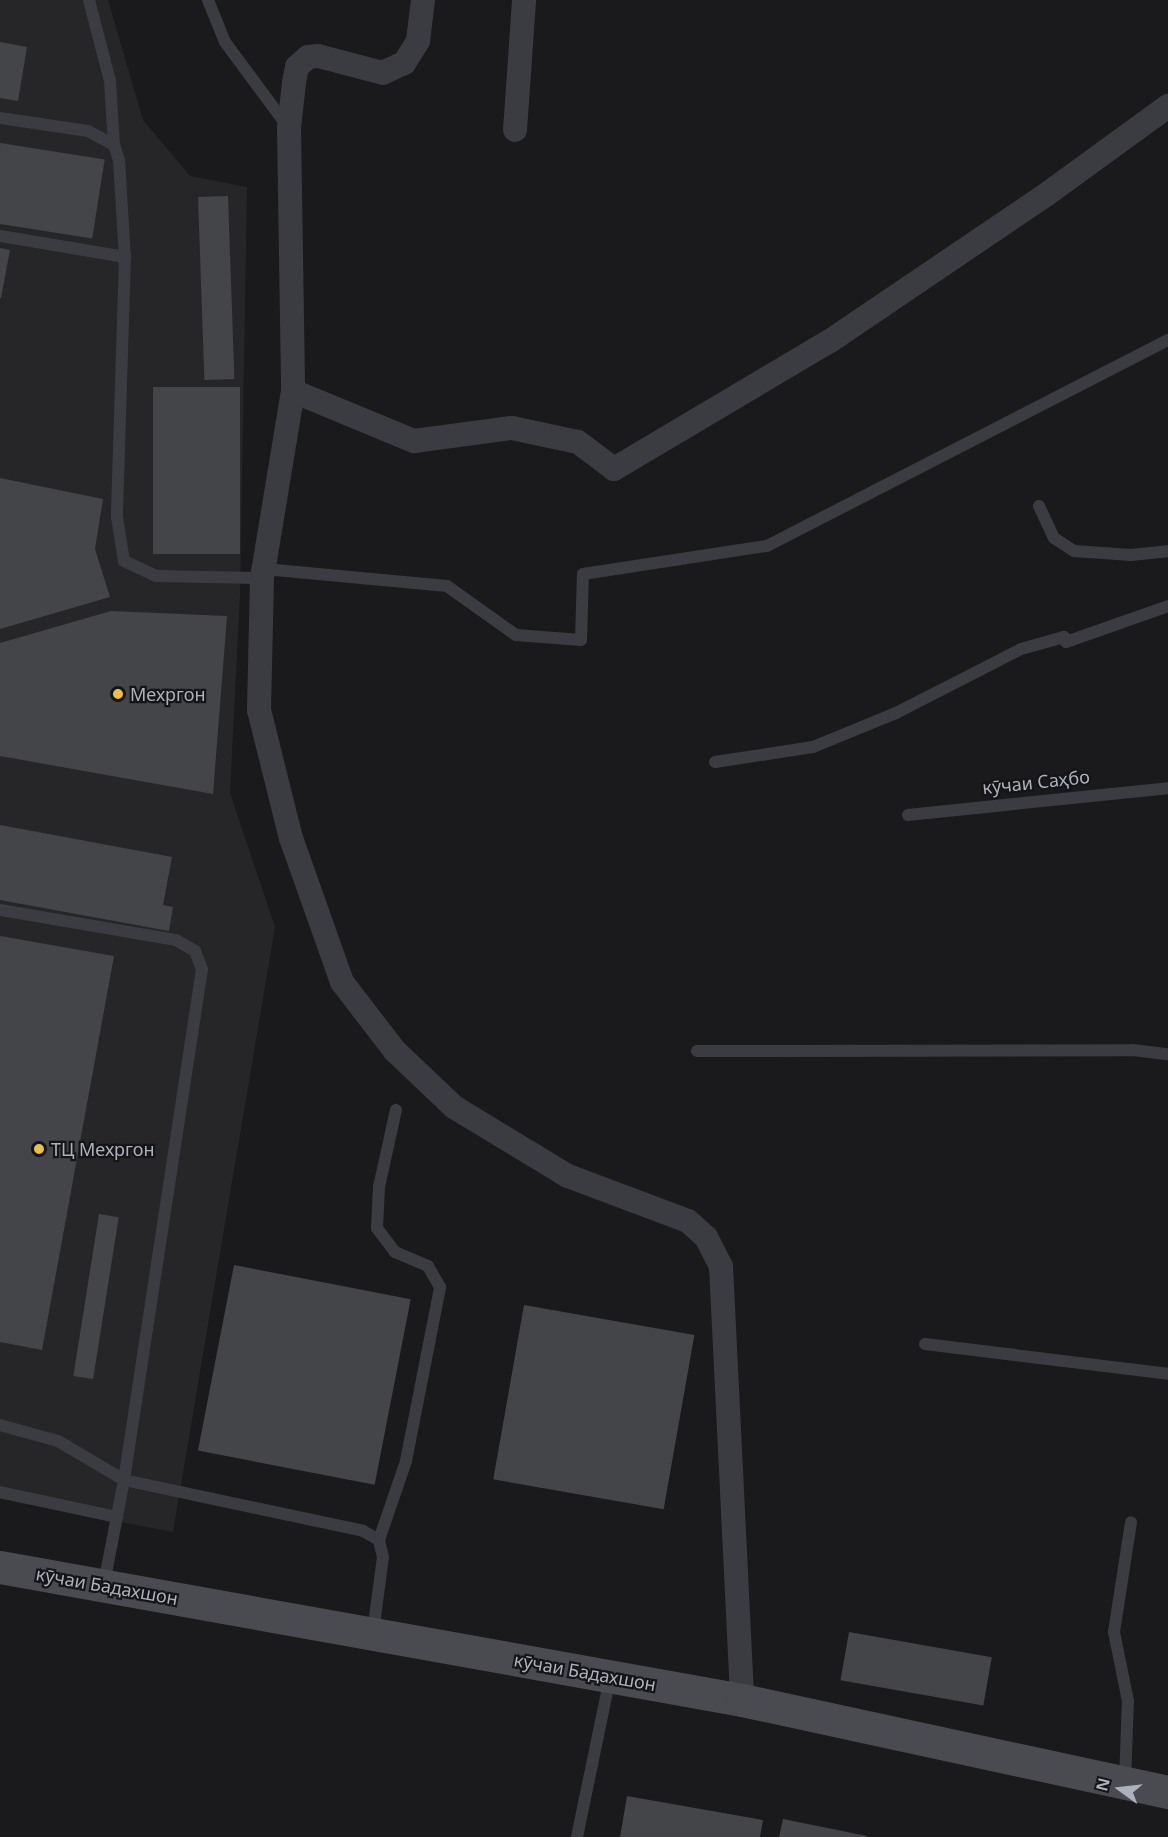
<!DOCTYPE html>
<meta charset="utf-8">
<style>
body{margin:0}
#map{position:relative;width:1168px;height:1837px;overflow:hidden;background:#1a1a1c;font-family:"Noto Sans",sans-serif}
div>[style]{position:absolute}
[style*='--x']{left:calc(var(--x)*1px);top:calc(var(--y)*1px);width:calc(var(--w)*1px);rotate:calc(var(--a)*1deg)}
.built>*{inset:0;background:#262629}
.building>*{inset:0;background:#444549;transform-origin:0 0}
.service>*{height:12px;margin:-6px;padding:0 6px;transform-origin:6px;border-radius:6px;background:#3b3c41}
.minor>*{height:24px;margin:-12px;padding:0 12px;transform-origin:12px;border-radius:12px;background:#3b3c41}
.secondary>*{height:33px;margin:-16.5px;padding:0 16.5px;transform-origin:16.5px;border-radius:16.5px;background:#494b51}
.dots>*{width:16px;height:16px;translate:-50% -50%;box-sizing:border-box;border:3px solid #151517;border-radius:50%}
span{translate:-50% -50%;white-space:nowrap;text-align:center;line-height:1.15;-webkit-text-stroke:4.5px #151517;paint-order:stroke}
.poi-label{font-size:18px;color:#adb1bb}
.left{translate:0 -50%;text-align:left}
.street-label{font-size:18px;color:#adb1bb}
.north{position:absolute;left:1090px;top:1759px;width:60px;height:60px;-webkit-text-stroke:4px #151517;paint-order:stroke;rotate:285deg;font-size:16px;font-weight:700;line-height:24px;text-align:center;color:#adb1bb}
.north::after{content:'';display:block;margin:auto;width:21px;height:27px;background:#adb1bb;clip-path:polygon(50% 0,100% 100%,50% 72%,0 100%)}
</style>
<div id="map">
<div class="built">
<div style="clip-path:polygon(0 0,108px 0,143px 120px,190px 176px,247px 187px,240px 595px,230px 793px,275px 927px,173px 1532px,0 1499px)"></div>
</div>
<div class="building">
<div style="clip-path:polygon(0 42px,27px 47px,18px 101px,0 98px)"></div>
<div style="left:0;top:143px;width:106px;height:80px;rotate:9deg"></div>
<div style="left:228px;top:196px;width:183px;height:30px;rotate:88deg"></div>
<div style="clip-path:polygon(0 248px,10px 250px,1px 298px,0 298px)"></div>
<div style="left:153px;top:387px;width:87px;height:167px"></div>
<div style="clip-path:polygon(0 478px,103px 499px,95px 549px,110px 597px,0 629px)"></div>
<div style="clip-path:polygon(111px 611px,227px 616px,213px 794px,0 756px,0 643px)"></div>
<div style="clip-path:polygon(0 825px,172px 857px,163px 905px,173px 907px,169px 931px,0 900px)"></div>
<div style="clip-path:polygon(0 936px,114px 956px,42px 1350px,0 1342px)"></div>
<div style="left:99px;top:1214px;width:20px;height:164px;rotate:9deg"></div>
<div style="left:234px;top:1265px;width:180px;height:189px;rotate:11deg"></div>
<div style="left:524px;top:1305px;width:173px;height:177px;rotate:10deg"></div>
<div style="left:849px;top:1632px;width:145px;height:49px;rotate:10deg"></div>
<div style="clip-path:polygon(627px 1796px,763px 1820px,760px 1837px,620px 1837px)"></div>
<div style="clip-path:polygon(783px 1819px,867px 1836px,867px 1837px,779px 1837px)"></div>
</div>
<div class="service">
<div style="--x:89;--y:0;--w:84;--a:75.5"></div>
<div style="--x:110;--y:81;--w:64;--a:86.4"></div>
<div style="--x:208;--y:0;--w:45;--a:68"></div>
<div style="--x:225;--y:42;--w:106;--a:53.5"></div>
<div style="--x:0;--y:118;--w:89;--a:8.4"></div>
<div style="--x:88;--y:131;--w:30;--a:28"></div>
<div style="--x:114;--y:145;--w:16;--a:72"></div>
<div style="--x:119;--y:160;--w:97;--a:86.5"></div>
<div style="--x:125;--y:257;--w:260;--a:91.8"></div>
<div style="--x:117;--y:517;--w:45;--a:81"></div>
<div style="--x:124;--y:561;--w:35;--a:25"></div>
<div style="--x:156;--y:576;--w:106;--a:1.1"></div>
<div style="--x:0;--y:236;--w:127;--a:9.5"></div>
<div style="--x:1039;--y:506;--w:35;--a:65"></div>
<div style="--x:1054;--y:538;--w:24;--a:33"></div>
<div style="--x:1074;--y:551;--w:57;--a:4"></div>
<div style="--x:1131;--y:555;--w:37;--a:-6"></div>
<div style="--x:264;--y:569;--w:184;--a:5.3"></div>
<div style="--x:447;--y:586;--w:85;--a:35.4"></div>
<div style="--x:516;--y:635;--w:65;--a:4.4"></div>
<div style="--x:581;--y:640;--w:66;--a:-88.3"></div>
<div style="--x:583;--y:574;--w:186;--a:-8.7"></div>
<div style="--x:767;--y:546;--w:451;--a:-27.2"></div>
<div style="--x:715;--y:762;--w:99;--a:-8.7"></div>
<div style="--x:813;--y:747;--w:90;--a:-22.3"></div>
<div style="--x:896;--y:713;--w:140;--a:-27.1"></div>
<div style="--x:1021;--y:649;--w:45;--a:-15.6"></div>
<div style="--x:1064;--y:637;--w:5;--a:68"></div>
<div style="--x:1066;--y:642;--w:108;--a:-19.4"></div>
<div style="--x:908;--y:815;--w:261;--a:-5.9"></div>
<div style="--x:0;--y:910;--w:179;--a:9.7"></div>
<div style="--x:176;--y:940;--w:22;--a:30"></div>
<div style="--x:195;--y:951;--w:19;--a:69"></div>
<div style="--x:202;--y:969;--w:517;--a:98.68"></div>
<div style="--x:124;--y:1480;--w:106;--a:100.9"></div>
<div style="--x:697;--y:1051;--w:436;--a:-0.1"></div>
<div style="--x:1133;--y:1050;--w:35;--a:7"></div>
<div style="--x:925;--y:1344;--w:245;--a:7"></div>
<div style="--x:0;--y:1425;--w:60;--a:15.4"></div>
<div style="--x:58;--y:1441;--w:77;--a:30.6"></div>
<div style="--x:124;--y:1480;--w:244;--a:12"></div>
<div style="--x:363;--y:1531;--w:18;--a:29"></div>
<div style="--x:379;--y:1540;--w:17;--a:77"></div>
<div style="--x:383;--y:1557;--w:76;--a:97.6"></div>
<div style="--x:0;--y:1492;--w:120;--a:12.1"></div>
<div style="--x:379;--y:1540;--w:83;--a:-71.1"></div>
<div style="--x:406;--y:1461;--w:177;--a:-78.9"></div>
<div style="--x:440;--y:1287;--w:24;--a:-120"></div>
<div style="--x:428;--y:1266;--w:36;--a:-157"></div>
<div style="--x:395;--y:1252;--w:30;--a:-127"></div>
<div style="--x:377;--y:1228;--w:41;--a:-87.2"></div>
<div style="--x:379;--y:1187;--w:79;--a:-77.6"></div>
<div style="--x:1125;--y:1781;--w:80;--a:-87.9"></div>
<div style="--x:1128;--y:1701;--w:70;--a:-101.5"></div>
<div style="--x:1114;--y:1632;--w:111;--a:-81.2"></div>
<div style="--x:577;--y:1837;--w:162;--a:-78.3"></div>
</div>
<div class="minor">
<div style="--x:423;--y:0;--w:41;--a:97"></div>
<div style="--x:418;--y:41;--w:26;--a:122"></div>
<div style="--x:404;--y:63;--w:23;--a:155"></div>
<div style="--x:383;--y:73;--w:67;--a:-165.3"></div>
<div style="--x:318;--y:56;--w:10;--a:174"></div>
<div style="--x:308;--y:57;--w:15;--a:138"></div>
<div style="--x:297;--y:67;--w:16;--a:101"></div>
<div style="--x:294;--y:83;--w:45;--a:96.3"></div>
<div style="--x:289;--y:128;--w:263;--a:89.1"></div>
<div style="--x:293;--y:391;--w:190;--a:99.4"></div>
<div style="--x:262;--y:578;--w:132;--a:91.3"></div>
<div style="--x:259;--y:710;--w:132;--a:76"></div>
<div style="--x:291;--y:838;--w:153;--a:70.5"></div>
<div style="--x:342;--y:982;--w:87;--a:52.5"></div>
<div style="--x:395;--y:1051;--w:81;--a:43.5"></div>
<div style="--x:454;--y:1107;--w:133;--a:31.2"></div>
<div style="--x:568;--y:1176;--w:128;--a:20.6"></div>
<div style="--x:688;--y:1221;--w:24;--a:42"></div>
<div style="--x:706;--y:1237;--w:33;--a:63"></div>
<div style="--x:721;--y:1266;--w:435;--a:87.2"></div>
<div style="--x:515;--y:130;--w:130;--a:-86"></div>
<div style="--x:293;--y:391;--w:131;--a:22.5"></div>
<div style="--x:414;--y:441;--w:99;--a:-7.6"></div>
<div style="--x:512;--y:428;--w:67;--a:12"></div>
<div style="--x:578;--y:442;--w:45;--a:36.9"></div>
<div style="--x:614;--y:469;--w:251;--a:-30.7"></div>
<div style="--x:830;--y:341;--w:262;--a:-34.1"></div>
<div style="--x:1047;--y:194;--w:150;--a:-36"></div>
</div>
<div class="secondary">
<div style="--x:0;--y:1567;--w:754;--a:10.16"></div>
<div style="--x:742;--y:1700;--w:436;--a:12.2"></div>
</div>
<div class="dots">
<div style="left:118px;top:694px;background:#edbf42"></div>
<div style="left:39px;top:1149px;background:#edbf42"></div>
</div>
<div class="poi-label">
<span class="left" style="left:130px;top:694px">Мехргон</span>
<span class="left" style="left:51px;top:1149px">ТЦ Мехргон</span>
</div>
<div class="street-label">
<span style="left:1036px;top:782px;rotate:-6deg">кӯчаи Саҳбо</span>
<span style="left:107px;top:1586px;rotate:10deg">кӯчаи Бадахшон</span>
<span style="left:585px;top:1672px;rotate:10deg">кӯчаи Бадахшон</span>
</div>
<div class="north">N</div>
</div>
